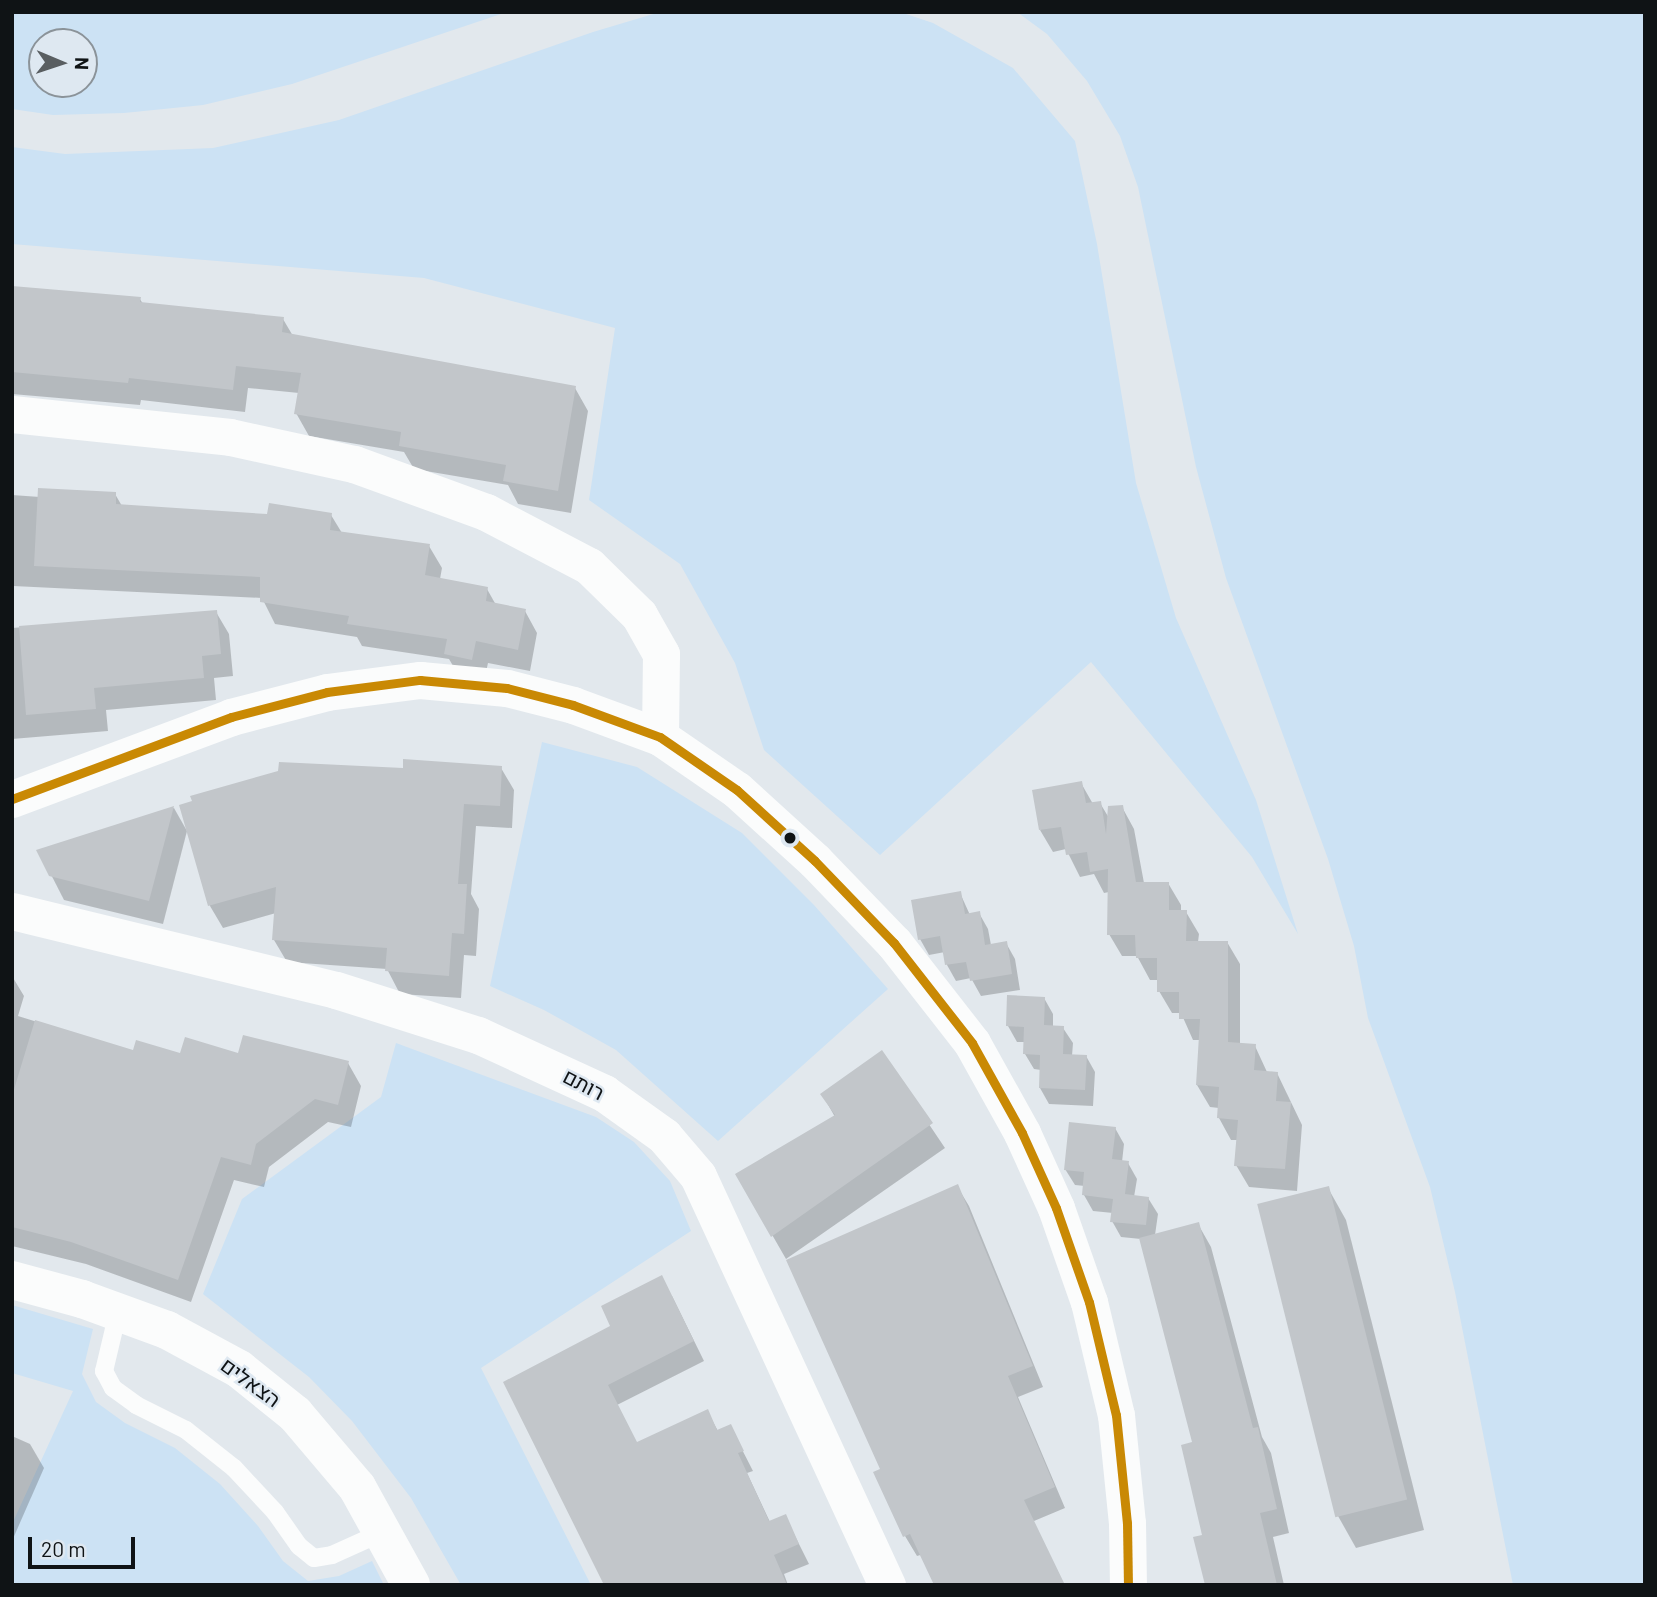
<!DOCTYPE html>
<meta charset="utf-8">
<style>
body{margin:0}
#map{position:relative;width:1657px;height:1597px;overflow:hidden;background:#e2e8ed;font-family:Barlow,Heebo,sans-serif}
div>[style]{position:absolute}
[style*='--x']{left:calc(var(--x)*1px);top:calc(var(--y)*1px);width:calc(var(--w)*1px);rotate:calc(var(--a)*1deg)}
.green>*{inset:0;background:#cce2f4}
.shadow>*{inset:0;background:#0003}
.building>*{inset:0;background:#c2c6ca;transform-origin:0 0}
.service>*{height:18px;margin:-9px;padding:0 9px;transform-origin:9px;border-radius:9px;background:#fbfcfc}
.minor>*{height:37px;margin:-18.5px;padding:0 18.5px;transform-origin:18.5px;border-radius:18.5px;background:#fbfcfc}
.tertiary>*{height:38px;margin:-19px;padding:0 19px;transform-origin:19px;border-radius:19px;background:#fbfcfc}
.bus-1>*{height:9px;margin:-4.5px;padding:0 4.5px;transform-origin:4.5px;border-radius:4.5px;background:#c98904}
.dots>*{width:19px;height:19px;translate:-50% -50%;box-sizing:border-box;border:4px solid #dee8f1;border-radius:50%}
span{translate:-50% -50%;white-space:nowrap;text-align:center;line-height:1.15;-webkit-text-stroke:5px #dee8f1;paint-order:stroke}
.street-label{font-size:21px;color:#0f1315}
.frame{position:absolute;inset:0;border:14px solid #0f1315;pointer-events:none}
.north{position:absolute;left:28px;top:28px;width:70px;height:70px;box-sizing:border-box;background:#dee8f1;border:2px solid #8b9399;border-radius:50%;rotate:92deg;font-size:19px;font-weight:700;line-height:28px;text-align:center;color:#0f1315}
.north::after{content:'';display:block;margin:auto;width:24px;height:32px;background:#595e61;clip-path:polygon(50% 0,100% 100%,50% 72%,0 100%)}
.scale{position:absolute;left:28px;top:1537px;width:107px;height:32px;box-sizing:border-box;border:4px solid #0f1315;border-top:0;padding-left:9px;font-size:21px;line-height:24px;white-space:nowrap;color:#0f1315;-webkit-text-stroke:5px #dee8f1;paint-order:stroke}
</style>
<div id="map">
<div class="green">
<div style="clip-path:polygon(evenodd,12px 12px,507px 12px,292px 84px,203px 105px,124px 113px,53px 115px,12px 109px,12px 12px,84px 42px,84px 84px,42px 84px,42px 42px,84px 42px)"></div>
<div style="clip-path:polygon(660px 12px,900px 12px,933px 23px,1013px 68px,1075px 141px,1097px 244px,1136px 483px,1176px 618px,1256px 800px,1298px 934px,1252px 857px,1091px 662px,880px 855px,764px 750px,735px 663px,680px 564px,589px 500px,615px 328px,424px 278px,12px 244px,12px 147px,65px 154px,213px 148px,339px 120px,593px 32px)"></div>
<div style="clip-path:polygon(1017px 12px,1645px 12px,1645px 1585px,1513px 1585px,1455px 1292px,1430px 1187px,1368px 1018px,1354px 946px,1328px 859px,1226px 578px,1196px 467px,1138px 187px,1120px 136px,1087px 81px,1047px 34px)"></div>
<div style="clip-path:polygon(542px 742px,637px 767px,742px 833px,814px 905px,888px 989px,718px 1141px,616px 1050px,544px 1010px,490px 986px)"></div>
<div style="clip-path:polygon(396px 1043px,596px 1117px,634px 1142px,670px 1181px,691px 1231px,481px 1368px,591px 1585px,461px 1585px,411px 1498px,352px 1421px,309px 1377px,203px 1294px,242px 1199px,381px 1097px)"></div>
<div style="clip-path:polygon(12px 1305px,93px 1329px,82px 1374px,96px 1402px,125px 1423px,175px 1448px,220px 1484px,258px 1526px,283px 1561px,308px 1581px,339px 1576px,372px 1561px,384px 1585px,12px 1585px,12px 1524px,73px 1391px,12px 1373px)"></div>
</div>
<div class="shadow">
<div style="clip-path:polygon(12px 288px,140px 299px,143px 304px,283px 319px,293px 336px,575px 388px,588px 411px,571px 513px,518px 504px,508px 485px,414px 469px,404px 452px,309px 436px,296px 413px,299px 393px,248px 388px,245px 412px,141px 400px,140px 405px,12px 394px)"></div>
<div style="clip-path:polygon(115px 494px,122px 506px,269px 515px,331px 515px,342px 533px,429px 546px,442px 568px,440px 579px,487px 589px,496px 605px,525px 611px,537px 633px,530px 671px,488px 663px,484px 681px,459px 676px,449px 659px,362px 646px,357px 637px,275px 624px,262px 598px,13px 586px,12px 592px,12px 495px,40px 497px)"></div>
<div style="clip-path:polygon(216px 612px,229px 634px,233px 676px,214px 678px,216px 700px,106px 710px,108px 731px,12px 739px,12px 628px)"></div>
<div style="clip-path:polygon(501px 768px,514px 790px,512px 828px,476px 826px,471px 894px,479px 909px,476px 956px,464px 955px,461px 998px,400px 994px,387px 969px,287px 962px,274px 940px,276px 913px,223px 928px,210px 906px,181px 806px,404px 770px)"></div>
<div style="clip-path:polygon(1081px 783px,1093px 804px,1100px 803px,1109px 818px,1122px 807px,1134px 829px,1144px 883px,1168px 883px,1181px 905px,1181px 912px,1186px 912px,1199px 934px,1198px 942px,1227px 942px,1240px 964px,1240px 1045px,1255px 1046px,1267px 1072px,1277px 1073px,1302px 1125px,1297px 1191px,1249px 1187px,1236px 1165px,1238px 1140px,1231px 1140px,1219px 1118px,1219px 1108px,1210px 1107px,1197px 1085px,1201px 1040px,1193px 1040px,1181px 1013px,1172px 1013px,1159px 991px,1159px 980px,1150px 980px,1137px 956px,1122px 956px,1109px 934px,1109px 892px,1104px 893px,1094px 874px,1080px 877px,1066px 849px,1053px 852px,1040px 830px)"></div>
<div style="clip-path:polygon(174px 808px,187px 831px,163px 924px,64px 900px,39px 851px)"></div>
<div style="clip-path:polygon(960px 893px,970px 915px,979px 913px,988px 929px,991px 945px,1006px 943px,1015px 959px,1020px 990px,981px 996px,971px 978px,956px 981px,947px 965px,945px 952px,929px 955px,920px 939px)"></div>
<div style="clip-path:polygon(12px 976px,24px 996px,18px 1016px,134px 1052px,348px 1063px,361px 1086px,351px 1127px,328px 1122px,269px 1167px,264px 1187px,234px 1180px,191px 1302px,86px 1264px,12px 1246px)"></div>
<div style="clip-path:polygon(1044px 998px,1053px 1014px,1053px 1027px,1063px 1028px,1073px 1043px,1072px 1056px,1086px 1056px,1095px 1072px,1093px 1106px,1049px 1104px,1040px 1088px,1041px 1070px,1034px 1069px,1025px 1054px,1025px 1042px,1017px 1042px,1008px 1026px)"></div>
<div style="clip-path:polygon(881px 1053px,945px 1148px,786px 1259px,737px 1174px,835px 1117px,822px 1094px)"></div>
<div style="clip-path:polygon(1115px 1128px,1124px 1144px,1122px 1162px,1128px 1163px,1137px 1179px,1134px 1197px,1148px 1198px,1158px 1214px,1155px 1235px,1198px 1224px,1211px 1247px,1262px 1437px,1271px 1453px,1289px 1533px,1273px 1537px,1284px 1585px,1206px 1585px,1195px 1443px,1141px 1239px,1121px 1237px,1112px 1221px,1113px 1213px,1093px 1211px,1084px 1195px,1085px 1186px,1075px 1185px,1065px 1169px)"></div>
<div style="clip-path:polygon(957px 1186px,969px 1206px,1043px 1387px,1018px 1397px,1065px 1508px,1034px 1521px,917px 1556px,905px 1536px,883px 1470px)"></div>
<div style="clip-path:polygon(1328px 1188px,1346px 1220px,1424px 1530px,1356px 1548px,1338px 1516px)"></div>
<div style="clip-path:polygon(672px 1296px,704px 1361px,617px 1405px,637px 1444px,707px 1411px,718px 1431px,730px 1426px,753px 1471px,747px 1473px,770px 1522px,785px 1516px,809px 1564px,784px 1574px,788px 1585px,606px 1585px,506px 1383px)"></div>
<div style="clip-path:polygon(12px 1436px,30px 1444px,44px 1468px,12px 1541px)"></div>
</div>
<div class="building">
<div style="clip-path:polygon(12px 286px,141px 297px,140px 302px,284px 317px,282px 332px,576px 386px,558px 491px,503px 481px,506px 465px,399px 446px,401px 432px,294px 414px,301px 373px,236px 366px,233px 390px,129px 378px,128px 383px,12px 372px)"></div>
<div style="clip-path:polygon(38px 488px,116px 492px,116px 504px,267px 514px,269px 503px,332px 513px,330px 530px,430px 544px,425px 575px,488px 587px,486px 601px,526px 609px,518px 650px,476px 641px,472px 660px,444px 654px,447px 639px,347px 624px,349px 616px,260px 602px,260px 577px,34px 566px)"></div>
<div style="clip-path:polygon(217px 610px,221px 654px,202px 656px,204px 678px,94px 688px,96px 709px,26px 715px,19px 626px)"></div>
<div style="clip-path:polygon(403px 759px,502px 766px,500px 806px,464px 804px,458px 884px,467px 884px,464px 934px,452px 933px,449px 976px,385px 971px,387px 948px,272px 940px,276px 887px,208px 906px,179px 805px,192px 801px,190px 796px,278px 771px,279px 762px,403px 768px)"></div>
<div style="clip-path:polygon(1082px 781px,1086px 803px,1101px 801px,1106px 834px,1108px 806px,1123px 805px,1136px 882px,1169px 882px,1169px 910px,1187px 910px,1186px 941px,1228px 941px,1228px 1042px,1256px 1044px,1254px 1070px,1278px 1072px,1276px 1101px,1291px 1102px,1285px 1169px,1234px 1166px,1238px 1120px,1217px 1118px,1219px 1087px,1196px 1085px,1200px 1019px,1179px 1019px,1179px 992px,1157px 992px,1157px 958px,1136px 958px,1135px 935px,1107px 935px,1108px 869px,1090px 872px,1087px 852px,1066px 855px,1061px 827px,1039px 830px,1032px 790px)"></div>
<div style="clip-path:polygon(174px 806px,149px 901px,49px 876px,36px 850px)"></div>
<div style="clip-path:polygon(961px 891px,965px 914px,980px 911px,985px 945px,1007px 941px,1012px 974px,970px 981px,966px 962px,945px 965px,940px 936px,918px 940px,911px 900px)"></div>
<div style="clip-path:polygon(1007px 995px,1045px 997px,1044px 1025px,1064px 1026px,1063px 1054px,1087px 1055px,1085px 1090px,1039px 1088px,1040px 1055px,1023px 1054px,1024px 1027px,1006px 1026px)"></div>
<div style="clip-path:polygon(35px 1020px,133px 1050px,136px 1040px,180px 1053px,185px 1037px,238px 1053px,243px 1035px,349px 1061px,338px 1105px,315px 1099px,256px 1144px,251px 1165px,221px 1157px,178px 1280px,71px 1242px,12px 1227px,12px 1096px)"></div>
<div style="clip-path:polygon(882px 1050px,933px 1123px,771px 1237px,735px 1174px,835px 1115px,820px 1094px)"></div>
<div style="clip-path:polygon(1069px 1122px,1116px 1127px,1112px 1159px,1129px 1161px,1125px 1194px,1149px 1197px,1146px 1225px,1110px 1222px,1113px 1199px,1082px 1195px,1084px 1172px,1064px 1170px)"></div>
<div style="clip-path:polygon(958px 1184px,1033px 1366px,1008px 1376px,1055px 1487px,1024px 1500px,1065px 1585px,934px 1585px,910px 1534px,903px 1537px,873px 1472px,880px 1469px,786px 1260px)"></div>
<div style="left:1329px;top:1186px;width:323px;height:74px;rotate:76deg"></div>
<div style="clip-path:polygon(1199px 1222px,1253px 1428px,1258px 1427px,1277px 1509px,1260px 1513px,1277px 1585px,1205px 1585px,1193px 1537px,1202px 1535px,1181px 1445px,1192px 1442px,1139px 1238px)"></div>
<div style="clip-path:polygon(662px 1275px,694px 1341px,608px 1385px,637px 1442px,708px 1409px,717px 1430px,731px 1424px,744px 1451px,738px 1453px,769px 1521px,786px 1514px,799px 1544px,774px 1555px,787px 1585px,604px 1585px,503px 1382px,610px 1326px,601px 1306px)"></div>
</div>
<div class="service">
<div style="--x:118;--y:1312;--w:61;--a:103.3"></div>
<div style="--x:104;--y:1371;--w:19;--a:62"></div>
<div style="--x:113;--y:1388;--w:29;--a:36"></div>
<div style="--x:136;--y:1405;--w:56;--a:26.6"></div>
<div style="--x:186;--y:1430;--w:61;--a:38.4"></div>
<div style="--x:234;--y:1468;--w:60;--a:47"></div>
<div style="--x:275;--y:1512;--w:42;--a:54.8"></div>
<div style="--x:299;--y:1546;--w:19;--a:39"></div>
<div style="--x:314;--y:1558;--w:18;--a:-9"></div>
<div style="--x:332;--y:1555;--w:56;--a:-24.3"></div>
</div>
<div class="minor">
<div style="--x:12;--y:414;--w:219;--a:6"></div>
<div style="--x:230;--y:437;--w:127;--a:12.3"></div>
<div style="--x:354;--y:464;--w:140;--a:20"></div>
<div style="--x:486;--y:512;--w:116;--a:27.7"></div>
<div style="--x:589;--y:566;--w:70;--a:44.4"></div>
<div style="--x:639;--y:615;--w:45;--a:60.6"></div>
<div style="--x:661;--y:654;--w:83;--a:90.7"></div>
<div style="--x:12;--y:799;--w:234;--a:-20.5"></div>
<div style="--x:231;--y:717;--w:99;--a:-14.6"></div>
<div style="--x:327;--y:692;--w:94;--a:-7.4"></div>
<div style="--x:420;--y:680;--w:87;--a:5.3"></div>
<div style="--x:507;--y:688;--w:68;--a:14.4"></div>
<div style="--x:573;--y:705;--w:93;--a:20.2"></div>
<div style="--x:660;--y:737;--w:93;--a:34.5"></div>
<div style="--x:737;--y:790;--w:105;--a:42.3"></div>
<div style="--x:815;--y:861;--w:114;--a:46.1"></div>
<div style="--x:894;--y:943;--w:127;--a:52"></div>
<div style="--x:972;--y:1043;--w:103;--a:60.9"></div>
<div style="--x:1022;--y:1133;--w:82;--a:65.6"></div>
<div style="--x:1056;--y:1208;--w:100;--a:70.7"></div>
<div style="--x:1089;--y:1302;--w:116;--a:76.6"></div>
<div style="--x:1116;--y:1415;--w:109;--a:84.2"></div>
<div style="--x:1127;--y:1523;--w:62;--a:89.1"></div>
<div style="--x:12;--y:911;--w:333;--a:13.7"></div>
<div style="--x:336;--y:990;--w:149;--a:17.6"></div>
<div style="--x:478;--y:1035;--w:139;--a:24.7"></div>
<div style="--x:604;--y:1093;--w:74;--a:35.6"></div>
<div style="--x:664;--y:1136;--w:52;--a:49.6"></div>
<div style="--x:698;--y:1176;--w:451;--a:65.2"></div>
</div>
<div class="tertiary">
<div style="--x:12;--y:1280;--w:73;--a:15.2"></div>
<div style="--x:82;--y:1299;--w:90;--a:20"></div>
<div style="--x:167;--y:1330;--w:82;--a:28.4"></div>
<div style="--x:239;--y:1369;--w:72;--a:38.8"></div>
<div style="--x:295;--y:1414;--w:96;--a:49.7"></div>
<div style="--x:357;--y:1487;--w:112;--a:61.1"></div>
</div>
<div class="bus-1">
<div style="--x:12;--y:799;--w:234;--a:-20.5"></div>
<div style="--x:231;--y:717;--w:99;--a:-14.6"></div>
<div style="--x:327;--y:692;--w:94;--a:-7.4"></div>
<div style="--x:420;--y:680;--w:87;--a:5.3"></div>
<div style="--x:507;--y:688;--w:68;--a:14.4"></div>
<div style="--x:573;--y:705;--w:93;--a:20.2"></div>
<div style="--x:660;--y:737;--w:93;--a:34.5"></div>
<div style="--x:737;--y:790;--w:105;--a:42.3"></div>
<div style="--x:815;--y:861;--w:114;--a:46.1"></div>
<div style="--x:894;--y:943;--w:127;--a:52"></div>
<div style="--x:972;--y:1043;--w:103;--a:60.9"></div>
<div style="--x:1022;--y:1133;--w:82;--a:65.6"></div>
<div style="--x:1056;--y:1208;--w:100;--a:70.7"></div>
<div style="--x:1089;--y:1302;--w:116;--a:76.6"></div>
<div style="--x:1116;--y:1415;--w:109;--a:84.2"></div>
<div style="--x:1127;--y:1523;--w:62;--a:89.1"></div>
</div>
<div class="dots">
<div style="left:790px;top:838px;background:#0f1315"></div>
</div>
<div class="street-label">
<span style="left:584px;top:1084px;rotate:27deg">רותם</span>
<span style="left:251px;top:1382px;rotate:36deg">הצאלים</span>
</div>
<div class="frame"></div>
<div class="north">N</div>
<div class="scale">20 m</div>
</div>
